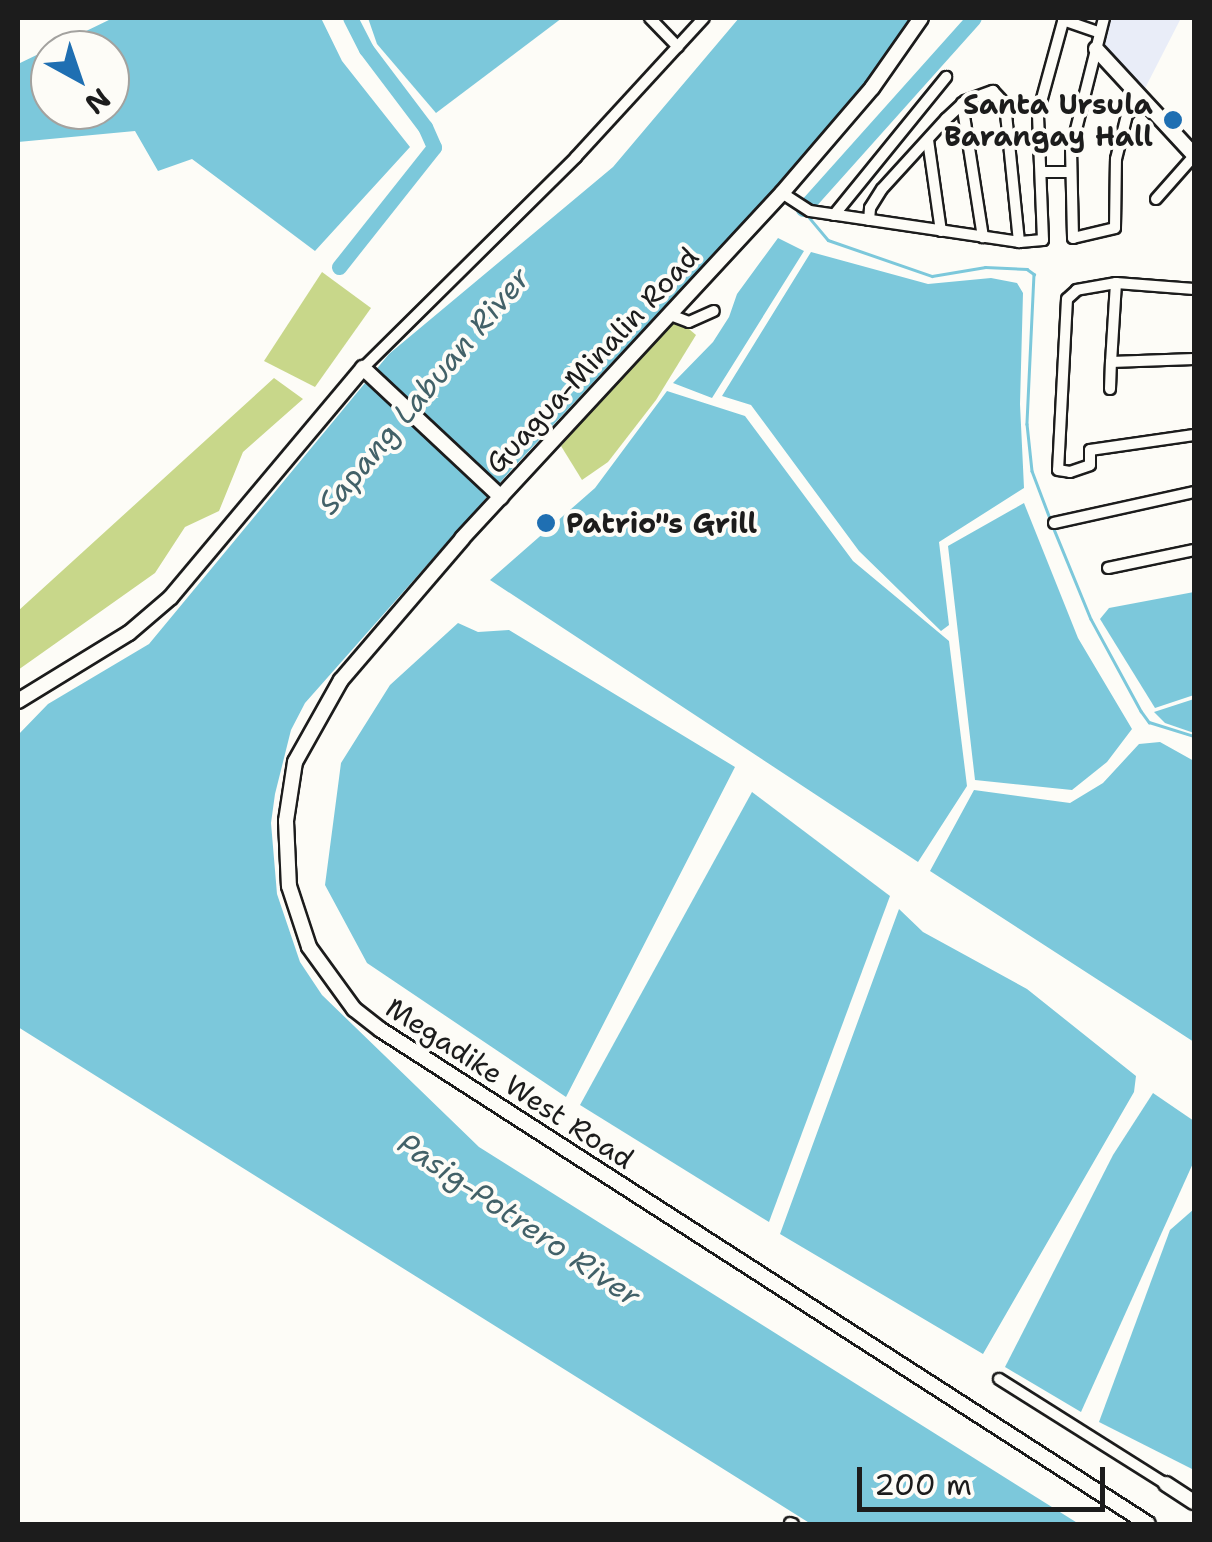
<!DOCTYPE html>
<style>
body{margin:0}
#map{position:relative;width:1212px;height:1542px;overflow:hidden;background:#fdfcf7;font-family:"Shantell Sans",sans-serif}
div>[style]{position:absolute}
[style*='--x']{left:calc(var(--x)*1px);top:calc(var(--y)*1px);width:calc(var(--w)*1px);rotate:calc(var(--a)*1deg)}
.built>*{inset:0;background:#e9edf8}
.green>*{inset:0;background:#c8d78a}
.water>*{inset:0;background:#7cc8db}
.stream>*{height:2.5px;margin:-1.25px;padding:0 1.25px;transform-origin:1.25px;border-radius:1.25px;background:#7cc8db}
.river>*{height:15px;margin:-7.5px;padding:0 7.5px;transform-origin:7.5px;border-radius:7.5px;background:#7cc8db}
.roads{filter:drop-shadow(2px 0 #1c1c1c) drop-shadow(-2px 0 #1c1c1c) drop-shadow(0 2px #1c1c1c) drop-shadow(0 -2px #1c1c1c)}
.street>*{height:10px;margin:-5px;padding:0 5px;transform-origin:5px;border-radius:5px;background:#fdfcf7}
.secondary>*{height:14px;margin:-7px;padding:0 7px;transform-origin:7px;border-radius:7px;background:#fdfcf7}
.dots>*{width:28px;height:28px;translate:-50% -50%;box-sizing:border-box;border:5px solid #fdfcf7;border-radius:50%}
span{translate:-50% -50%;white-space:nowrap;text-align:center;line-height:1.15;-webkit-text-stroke:8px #fdfcf7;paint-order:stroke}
.poi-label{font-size:28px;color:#1c1c1c;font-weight:700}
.right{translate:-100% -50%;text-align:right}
.left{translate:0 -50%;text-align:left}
.street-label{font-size:28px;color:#1c1c1c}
.water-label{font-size:30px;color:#426168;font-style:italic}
.frame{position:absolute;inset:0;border:20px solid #1c1c1c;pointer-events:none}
.north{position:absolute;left:30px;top:30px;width:100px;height:100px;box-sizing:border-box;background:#fdfcf7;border:2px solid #a3a29f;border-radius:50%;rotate:140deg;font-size:28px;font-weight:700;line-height:40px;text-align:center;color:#1c1c1c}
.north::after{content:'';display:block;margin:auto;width:35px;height:45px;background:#1f6fb2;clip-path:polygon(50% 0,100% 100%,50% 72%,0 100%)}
.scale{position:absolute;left:857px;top:1467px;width:248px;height:45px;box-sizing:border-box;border:5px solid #1c1c1c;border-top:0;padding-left:12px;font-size:30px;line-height:35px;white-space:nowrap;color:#1c1c1c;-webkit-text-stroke:8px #fdfcf7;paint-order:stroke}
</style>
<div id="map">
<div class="built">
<div style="clip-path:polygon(1106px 18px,1181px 18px,1138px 102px,1096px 52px)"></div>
</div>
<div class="green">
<div style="clip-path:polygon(322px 272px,371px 308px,315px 387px,264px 361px)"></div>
<div style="clip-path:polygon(675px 317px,696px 335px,656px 400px,608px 462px,582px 480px,561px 446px)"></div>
<div style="clip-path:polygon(274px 378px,303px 399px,243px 452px,219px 511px,185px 527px,155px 573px,18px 670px,18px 611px)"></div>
</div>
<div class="water">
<div style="clip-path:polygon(evenodd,113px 18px,321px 18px,342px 61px,410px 147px,315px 251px,192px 159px,158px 171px,135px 131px,18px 142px,18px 64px,113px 18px,50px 50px,110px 50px,110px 110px,50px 110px,50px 50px)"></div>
<div style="clip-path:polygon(368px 18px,562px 18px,436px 113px,377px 44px)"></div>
<div style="clip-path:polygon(739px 18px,918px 18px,839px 120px,511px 470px,305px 703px,291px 730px,275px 794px,271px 823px,277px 894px,300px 962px,322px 995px,479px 1147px,1079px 1524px,811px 1524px,18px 1027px,18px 735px,48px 704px,149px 644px,389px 354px,613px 167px)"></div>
<div style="clip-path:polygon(778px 238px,804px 251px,712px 398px,673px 383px,713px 342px,729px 317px,737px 294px)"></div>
<div style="clip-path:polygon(811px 252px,928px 284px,991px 278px,1017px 283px,1023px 293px,1020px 404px,1024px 488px,939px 542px,949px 625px,941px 631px,859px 551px,751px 405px,722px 396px)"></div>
<div style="clip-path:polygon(667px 391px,745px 416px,853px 561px,949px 641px,967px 786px,918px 862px,490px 580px,595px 488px)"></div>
<div style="clip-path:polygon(1024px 503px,1078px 638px,1132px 729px,1107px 762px,1072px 790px,975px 780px,948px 546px)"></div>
<div style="clip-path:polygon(1194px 592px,1194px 695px,1155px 708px,1100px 619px,1109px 608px)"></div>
<div style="clip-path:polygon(458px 623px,478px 632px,509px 630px,735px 767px,566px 1097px,367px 963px,325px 885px,341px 763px,390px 685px)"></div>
<div style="clip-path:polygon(1194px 699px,1194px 733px,1165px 723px,1154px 712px)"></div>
<div style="clip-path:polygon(1160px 742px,1194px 761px,1194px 1042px,930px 871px,974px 790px,1070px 803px,1103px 783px,1139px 744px)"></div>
<div style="clip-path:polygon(752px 792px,890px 896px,769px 1222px,580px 1105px)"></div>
<div style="clip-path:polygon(899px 909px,923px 932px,1027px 989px,1136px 1076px,1134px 1092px,983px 1354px,780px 1234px)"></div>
<div style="clip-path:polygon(1153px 1093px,1194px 1121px,1194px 1161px,1081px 1412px,1005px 1367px,1113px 1155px)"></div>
<div style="clip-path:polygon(1194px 1209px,1194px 1470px,1099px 1422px,1170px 1230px)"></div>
</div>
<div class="stream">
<div style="--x:808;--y:216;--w:31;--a:50"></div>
<div style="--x:828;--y:240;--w:110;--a:19.1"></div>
<div style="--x:932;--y:276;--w:54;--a:-9.6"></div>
<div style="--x:985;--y:267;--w:42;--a:2.7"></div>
<div style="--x:1027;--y:269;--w:9;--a:36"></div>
<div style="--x:1034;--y:274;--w:150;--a:92.7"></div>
<div style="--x:1027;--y:424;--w:47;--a:83.9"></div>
<div style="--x:1032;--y:471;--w:53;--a:69.2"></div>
<div style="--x:1054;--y:529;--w:97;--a:67.7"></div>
<div style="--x:1091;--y:619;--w:105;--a:61.5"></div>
<div style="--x:1141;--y:711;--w:14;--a:54"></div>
<div style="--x:1149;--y:722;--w:47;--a:17.3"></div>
</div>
<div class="river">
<div style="--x:803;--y:209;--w:256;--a:-48.2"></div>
<div style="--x:339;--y:267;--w:153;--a:-51.6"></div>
<div style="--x:434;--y:147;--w:22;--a:-114"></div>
<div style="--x:425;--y:127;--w:98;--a:-127.1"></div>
<div style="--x:366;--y:49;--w:35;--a:-117"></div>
</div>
<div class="roads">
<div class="street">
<div style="--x:650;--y:18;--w:40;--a:46"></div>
<div style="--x:1104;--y:18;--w:135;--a:104.1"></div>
<div style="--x:1071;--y:149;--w:89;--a:88.7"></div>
<div style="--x:1073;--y:238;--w:43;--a:-13.4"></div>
<div style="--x:1115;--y:228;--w:69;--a:-89.2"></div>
<div style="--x:1116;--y:159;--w:45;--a:-76"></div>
<div style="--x:1127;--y:115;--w:19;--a:-47"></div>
<div style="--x:1063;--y:20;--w:39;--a:19"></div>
<div style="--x:962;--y:103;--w:136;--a:81.1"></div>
<div style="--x:928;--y:140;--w:92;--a:81.9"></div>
<div style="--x:1041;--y:172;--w:28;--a:0"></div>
<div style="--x:782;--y:193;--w:33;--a:33"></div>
<div style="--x:810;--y:211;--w:212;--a:8.4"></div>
<div style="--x:1020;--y:242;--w:23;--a:-5"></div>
<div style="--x:1043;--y:240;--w:127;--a:-92.3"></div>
<div style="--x:1038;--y:113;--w:98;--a:-74.7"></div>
<div style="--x:1156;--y:199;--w:57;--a:-48.5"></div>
<div style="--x:834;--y:215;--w:178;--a:-50.9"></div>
<div style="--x:869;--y:220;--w:12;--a:-85"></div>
<div style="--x:870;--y:208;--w:22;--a:-58"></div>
<div style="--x:882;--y:189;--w:95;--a:-47.6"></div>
<div style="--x:946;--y:119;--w:26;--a:-43"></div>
<div style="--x:965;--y:101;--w:30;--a:-20"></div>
<div style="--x:993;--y:91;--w:18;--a:47"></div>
<div style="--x:1005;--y:104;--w:139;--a:84.2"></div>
<div style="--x:1116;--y:283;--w:79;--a:93.6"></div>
<div style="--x:1111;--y:362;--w:83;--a:-2.1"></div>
<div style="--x:1194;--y:289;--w:78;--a:-175.6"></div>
<div style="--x:1116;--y:283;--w:40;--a:170"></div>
<div style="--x:1077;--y:290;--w:13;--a:138"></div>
<div style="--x:1067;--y:299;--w:171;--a:93"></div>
<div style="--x:1058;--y:470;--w:12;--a:9"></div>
<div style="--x:1070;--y:472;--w:21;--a:-19"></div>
<div style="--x:1090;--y:465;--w:15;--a:-90"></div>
<div style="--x:1090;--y:450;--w:105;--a:-8.2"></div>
<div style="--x:668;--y:314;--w:22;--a:21"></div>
<div style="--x:689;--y:322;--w:27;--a:-24"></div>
<div style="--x:363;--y:368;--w:300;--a:-44.7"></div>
<div style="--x:576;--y:157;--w:189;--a:-47.4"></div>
<div style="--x:1110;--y:389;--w:27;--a:-88"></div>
<div style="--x:1054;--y:523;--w:143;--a:-12.5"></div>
<div style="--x:1108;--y:568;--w:88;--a:-11.8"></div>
<div style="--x:999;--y:1379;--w:197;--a:32.2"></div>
<div style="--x:790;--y:1523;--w:3;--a:18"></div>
</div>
<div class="secondary">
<div style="--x:921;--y:18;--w:85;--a:125"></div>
<div style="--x:872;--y:88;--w:138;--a:130.6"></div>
<div style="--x:782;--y:193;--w:471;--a:132.8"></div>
<div style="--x:462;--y:539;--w:186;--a:130.6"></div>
<div style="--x:341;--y:680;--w:94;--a:119.3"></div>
<div style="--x:295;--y:762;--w:60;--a:98.7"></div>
<div style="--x:286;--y:821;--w:65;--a:87.4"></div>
<div style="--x:289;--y:886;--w:64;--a:71.8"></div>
<div style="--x:309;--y:947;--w:77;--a:54"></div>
<div style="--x:354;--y:1009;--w:34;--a:38"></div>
<div style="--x:381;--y:1030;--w:912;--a:32.78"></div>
<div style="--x:1096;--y:49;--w:144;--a:47.2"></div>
<div style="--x:18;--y:701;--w:130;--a:-31.5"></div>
<div style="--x:129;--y:633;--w:55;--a:-40.6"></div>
<div style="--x:171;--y:597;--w:299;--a:-50"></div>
<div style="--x:363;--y:368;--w:189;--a:43.1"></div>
<div style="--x:1166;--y:1484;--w:33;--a:33"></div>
</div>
</div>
<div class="dots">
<div style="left:1173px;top:120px;background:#1f6fb2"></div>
<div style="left:546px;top:523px;background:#1f6fb2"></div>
</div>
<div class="poi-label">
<span class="right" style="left:1153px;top:120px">Santa Ursula<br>Barangay Hall</span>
<span class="left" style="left:566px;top:523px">Patrio"s Grill</span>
</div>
<div class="street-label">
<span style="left:592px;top:360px;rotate:-47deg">Guagua-Minalin Road</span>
<span style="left:510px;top:1083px;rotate:33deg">Megadike West Road</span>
</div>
<div class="water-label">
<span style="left:424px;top:391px;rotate:-50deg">Sapang Labuan River</span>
<span style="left:519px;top:1220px;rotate:34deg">Pasig-Potrero River</span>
</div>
<div class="frame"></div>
<div class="north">N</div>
<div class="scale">200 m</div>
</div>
